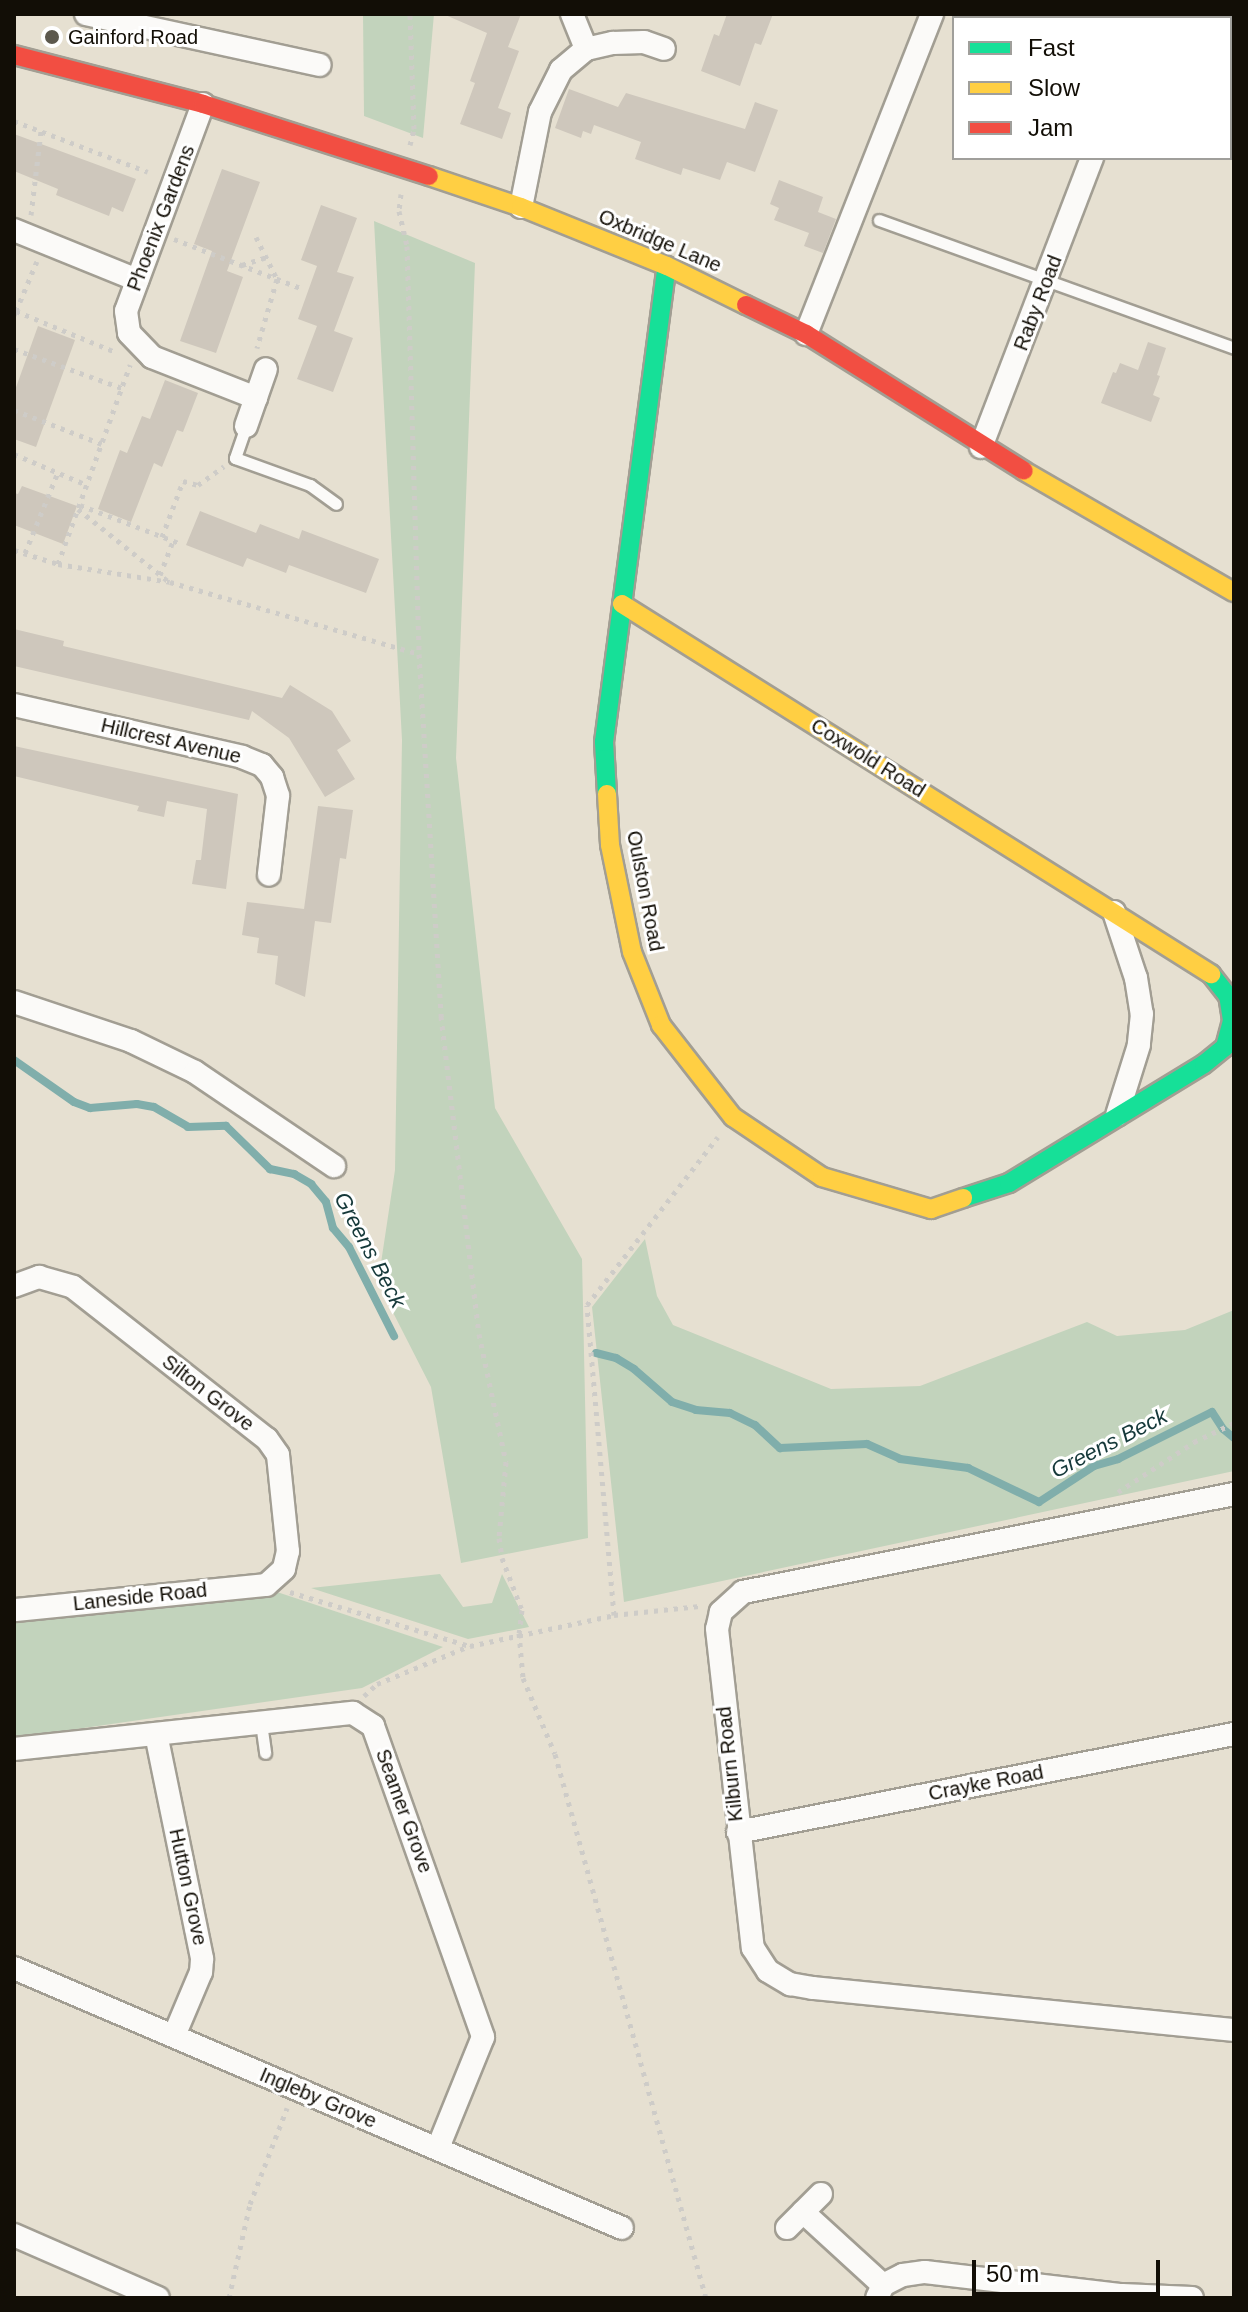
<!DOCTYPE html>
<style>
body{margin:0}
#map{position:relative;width:1248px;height:2312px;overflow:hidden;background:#e6e0d1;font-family:Helvetica,sans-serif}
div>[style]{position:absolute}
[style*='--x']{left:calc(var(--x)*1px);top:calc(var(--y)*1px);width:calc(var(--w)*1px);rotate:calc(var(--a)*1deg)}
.green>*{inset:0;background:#c2d3bc}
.stream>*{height:8px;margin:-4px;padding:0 4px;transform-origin:4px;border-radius:4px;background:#80aeab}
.building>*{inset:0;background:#cec7bc}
.path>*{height:5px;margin-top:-2.5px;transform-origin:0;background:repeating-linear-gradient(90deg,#ceccc8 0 4px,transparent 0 10px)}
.roads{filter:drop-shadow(2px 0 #a29e93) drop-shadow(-2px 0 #a29e93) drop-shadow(0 2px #a29e93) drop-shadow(0 -2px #a29e93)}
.lane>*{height:11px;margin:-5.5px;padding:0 5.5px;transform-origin:5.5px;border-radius:5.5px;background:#fbfaf8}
.street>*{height:22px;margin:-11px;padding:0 11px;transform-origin:11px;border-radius:11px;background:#fbfaf8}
.fast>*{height:18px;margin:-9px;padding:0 9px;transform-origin:9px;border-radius:9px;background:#16e098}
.slow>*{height:18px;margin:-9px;padding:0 9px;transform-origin:9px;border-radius:9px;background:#ffcf43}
.jam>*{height:18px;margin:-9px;padding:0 9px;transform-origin:9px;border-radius:9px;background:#f24e42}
.dots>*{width:22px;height:22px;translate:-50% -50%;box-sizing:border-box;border:4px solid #fff;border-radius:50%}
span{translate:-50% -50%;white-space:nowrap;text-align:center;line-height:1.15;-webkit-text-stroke:6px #fff;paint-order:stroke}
.poi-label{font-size:20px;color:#120e06}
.left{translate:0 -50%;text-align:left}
.street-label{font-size:20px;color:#120e06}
.water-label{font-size:22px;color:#16393a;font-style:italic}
.frame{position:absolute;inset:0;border:16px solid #120e06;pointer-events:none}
.legend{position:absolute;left:952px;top:16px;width:280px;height:144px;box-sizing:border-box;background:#fff;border:2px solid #a09f9b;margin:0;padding:10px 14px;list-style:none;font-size:24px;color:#120e06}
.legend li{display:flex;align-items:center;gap:16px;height:40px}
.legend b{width:40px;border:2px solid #a09f9b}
.scale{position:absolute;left:972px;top:2260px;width:188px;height:36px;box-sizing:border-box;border:4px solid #120e06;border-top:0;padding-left:10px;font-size:24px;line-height:28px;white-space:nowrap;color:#120e06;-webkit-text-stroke:6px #fff;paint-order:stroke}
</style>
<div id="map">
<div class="green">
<div style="clip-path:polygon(363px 14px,434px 14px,423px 138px,364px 116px)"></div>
<div style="clip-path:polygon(374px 221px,475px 263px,456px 758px,495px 1108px,582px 1259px,588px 1538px,461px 1563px,431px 1387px,378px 1283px,395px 1170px,402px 740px)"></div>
<div style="clip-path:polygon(645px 1239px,657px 1296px,673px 1325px,831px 1389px,920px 1386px,1087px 1322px,1117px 1336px,1185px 1330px,1234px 1310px,1234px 1471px,624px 1602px,592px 1307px)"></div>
<div style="clip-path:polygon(440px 1574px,463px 1607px,492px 1603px,502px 1574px,529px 1627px,468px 1639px,311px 1588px)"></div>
<div style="clip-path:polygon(274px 1591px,443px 1647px,362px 1688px,14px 1738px,14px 1619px)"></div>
</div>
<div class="stream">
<div style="--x:14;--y:1060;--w:73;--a:35"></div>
<div style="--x:74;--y:1102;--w:17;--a:21"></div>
<div style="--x:90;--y:1108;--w:47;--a:-4.9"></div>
<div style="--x:137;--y:1104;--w:17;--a:10"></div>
<div style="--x:154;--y:1107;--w:39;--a:30"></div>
<div style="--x:188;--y:1127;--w:38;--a:-2"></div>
<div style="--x:226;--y:1126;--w:62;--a:44.3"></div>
<div style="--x:270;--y:1169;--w:25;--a:12"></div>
<div style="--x:294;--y:1174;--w:20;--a:30"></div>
<div style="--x:311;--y:1184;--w:23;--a:50"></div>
<div style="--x:326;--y:1202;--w:27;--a:75"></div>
<div style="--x:333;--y:1228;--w:25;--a:50"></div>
<div style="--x:349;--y:1247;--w:100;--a:63.2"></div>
<div style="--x:596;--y:1353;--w:21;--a:14"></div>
<div style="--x:616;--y:1358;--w:21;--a:31"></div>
<div style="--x:634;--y:1369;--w:50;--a:41"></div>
<div style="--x:672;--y:1402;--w:25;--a:18"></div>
<div style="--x:696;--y:1410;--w:34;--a:5"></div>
<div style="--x:730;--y:1413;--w:28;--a:26"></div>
<div style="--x:755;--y:1425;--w:34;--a:43"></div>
<div style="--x:780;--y:1448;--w:87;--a:-2.6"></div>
<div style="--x:867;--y:1444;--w:36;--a:24"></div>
<div style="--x:900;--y:1459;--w:69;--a:7.5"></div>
<div style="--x:968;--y:1468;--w:79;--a:25.6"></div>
<div style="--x:1039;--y:1502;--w:66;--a:-33.2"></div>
<div style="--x:1094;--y:1466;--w:25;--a:-16"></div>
<div style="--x:1118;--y:1459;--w:105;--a:-26.6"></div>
<div style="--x:1212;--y:1412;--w:20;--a:57"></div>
<div style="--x:1223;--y:1429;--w:14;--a:39"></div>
</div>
<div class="building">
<div style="clip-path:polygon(443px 14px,521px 14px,508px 47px,519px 51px,498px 108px,511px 113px,502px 139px,460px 124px,475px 83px,470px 81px,487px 33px)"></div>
<div style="clip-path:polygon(727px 14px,773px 14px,761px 45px,755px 43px,740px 86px,701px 71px,714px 34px,719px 36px)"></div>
<div style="clip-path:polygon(569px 89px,618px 107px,626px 93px,745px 129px,755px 102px,778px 110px,755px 172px,727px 162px,720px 180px,683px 168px,681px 175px,635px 159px,641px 142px,594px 125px,591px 134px,583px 131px,581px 138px,555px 128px)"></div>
<div style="clip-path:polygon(14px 134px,136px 179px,123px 212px,112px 207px,109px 216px,56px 195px,58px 189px,14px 171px)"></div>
<div style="clip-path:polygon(222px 169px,260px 182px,227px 271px,243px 277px,216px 353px,180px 341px,212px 251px,194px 244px)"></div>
<div style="clip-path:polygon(779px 180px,823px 197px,818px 212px,836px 219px,823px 253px,804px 246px,809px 233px,774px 220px,779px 208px,770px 204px)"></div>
<div style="clip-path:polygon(321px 205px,357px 218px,337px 272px,354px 277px,334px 331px,353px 338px,333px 392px,297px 379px,317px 326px,298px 319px,317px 266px,301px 260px)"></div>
<div style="clip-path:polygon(38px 326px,75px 340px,36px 447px,14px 439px,14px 393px)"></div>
<div style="clip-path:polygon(1148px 342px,1166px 348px,1157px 375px,1160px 376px,1153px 395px,1160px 398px,1151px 422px,1101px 403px,1113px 372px,1116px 373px,1120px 363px,1138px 370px)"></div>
<div style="clip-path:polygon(165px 380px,198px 393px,183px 432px,177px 430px,162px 467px,154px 463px,131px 522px,98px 509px,120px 450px,127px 453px,142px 416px,150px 419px)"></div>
<div style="clip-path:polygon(22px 486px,77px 506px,63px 544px,14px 525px,14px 493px,18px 494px)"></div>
<div style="clip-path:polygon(200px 511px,256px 533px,260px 524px,299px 539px,302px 530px,379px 559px,366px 593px,289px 565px,286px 573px,247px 558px,243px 567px,186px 545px)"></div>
<div style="clip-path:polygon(14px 629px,64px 641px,63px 646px,282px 698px,290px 685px,332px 711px,351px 741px,337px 750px,355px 779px,325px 797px,289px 738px,252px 711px,249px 720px,14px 666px)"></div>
<div style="clip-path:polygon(14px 746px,238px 794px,226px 889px,192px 884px,196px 860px,201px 860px,207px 809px,167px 801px,164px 817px,137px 811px,139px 806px,14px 776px)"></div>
<div style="clip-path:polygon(318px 806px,353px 810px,346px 859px,340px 858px,331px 923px,315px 921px,305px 997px,275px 984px,278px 956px,257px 953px,259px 938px,242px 935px,247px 902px,304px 909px)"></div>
</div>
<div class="path">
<div style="--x:14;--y:121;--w:143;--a:20.8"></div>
<div style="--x:410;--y:145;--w:16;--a:-76"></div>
<div style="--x:414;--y:129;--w:115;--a:-92"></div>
<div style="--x:401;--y:194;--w:17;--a:97"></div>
<div style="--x:399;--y:211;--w:36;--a:77"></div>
<div style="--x:407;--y:246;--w:408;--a:88.3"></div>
<div style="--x:419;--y:654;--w:363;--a:86.5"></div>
<div style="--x:441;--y:1016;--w:320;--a:83.2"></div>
<div style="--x:479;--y:1334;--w:131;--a:78.1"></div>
<div style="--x:506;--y:1462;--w:76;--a:95.3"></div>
<div style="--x:499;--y:1538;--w:20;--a:81"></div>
<div style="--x:502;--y:1558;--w:56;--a:69"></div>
<div style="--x:522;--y:1610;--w:23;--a:97"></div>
<div style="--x:519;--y:1633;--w:45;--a:84.9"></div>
<div style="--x:523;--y:1678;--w:82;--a:67.2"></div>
<div style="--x:555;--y:1754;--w:565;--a:74.49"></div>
<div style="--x:31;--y:215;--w:85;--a:-83.2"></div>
<div style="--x:256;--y:237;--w:47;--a:63.4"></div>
<div style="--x:277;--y:279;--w:72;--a:106.2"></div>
<div style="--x:174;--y:239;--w:138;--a:21.2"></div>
<div style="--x:242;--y:265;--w:25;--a:-18"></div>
<div style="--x:16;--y:311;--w:54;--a:-67.2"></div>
<div style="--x:14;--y:315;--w:4;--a:-63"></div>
<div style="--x:16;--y:311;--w:105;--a:22.4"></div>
<div style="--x:14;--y:349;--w:115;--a:19.9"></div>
<div style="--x:14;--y:410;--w:94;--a:21.1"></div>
<div style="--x:14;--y:454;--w:79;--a:23"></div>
<div style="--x:80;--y:505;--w:106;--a:21"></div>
<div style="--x:78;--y:509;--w:115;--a:38.7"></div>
<div style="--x:162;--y:537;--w:60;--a:-69.4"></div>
<div style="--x:183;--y:481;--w:16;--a:15"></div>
<div style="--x:198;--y:485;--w:32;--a:-36"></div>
<div style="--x:14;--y:550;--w:46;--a:17.7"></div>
<div style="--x:58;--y:564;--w:113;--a:9.1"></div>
<div style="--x:170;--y:582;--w:259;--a:16.1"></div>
<div style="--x:25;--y:553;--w:87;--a:-67.8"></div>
<div style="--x:58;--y:564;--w:212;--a:-70.1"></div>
<div style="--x:160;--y:575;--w:36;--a:-69"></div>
<div style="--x:1118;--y:1492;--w:91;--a:-33.3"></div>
<div style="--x:1194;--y:1442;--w:44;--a:-25.4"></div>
<div style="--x:290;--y:1592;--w:188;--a:16.7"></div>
<div style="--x:470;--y:1646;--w:147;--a:-12.1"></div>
<div style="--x:614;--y:1615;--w:86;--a:-6"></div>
<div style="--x:614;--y:1615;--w:311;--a:-95"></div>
<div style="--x:587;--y:1305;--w:213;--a:-52.1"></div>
<div style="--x:364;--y:1696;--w:18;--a:-43"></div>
<div style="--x:377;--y:1684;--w:100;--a:-22.4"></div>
<div style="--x:229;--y:2298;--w:96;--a:-77.4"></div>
<div style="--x:250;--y:2204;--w:103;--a:-68.9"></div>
</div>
<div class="roads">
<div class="lane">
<div style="--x:879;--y:220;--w:377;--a:19.8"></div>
<div style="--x:246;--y:426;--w:34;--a:109"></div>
<div style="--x:235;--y:458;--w:80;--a:19.8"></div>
<div style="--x:310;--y:485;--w:32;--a:36"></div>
<div style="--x:261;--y:1723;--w:30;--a:82"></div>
</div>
<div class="street">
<div style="--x:86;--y:14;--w:239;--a:12.3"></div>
<div style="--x:572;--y:14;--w:38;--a:68"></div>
<div style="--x:1144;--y:18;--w:4;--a:-63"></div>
<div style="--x:203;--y:104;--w:221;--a:110.4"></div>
<div style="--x:126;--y:311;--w:22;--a:82"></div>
<div style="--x:129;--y:333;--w:33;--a:46"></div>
<div style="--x:152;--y:357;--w:112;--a:21.5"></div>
<div style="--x:521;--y:207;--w:97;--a:-78.7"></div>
<div style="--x:540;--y:112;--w:47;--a:-63.4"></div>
<div style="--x:561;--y:70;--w:33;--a:-40"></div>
<div style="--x:586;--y:49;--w:28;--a:-13"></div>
<div style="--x:613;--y:43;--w:31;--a:-2"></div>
<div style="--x:644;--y:42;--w:21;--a:19"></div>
<div style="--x:14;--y:230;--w:133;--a:22.1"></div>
<div style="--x:806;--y:334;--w:344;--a:-68.5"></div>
<div style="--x:246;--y:426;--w:60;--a:-70.7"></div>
<div style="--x:981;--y:447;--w:310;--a:-69"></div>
<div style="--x:14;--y:705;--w:234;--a:12.8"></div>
<div style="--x:242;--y:757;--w:22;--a:22"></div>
<div style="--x:262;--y:765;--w:16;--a:50"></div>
<div style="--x:272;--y:777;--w:20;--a:72"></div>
<div style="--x:278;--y:796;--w:79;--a:96.6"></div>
<div style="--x:1114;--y:912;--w:70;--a:71.6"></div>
<div style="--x:1136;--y:978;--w:36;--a:81"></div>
<div style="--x:1142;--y:1014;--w:31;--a:96"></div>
<div style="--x:1139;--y:1045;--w:73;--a:107.4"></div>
<div style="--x:14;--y:1002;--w:123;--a:18.4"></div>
<div style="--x:131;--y:1041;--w:71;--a:25.8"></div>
<div style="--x:195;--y:1072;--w:168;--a:34.1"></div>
<div style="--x:14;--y:1286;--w:27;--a:-20"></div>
<div style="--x:39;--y:1277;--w:35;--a:16"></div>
<div style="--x:73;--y:1287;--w:246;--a:38.1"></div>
<div style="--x:267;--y:1439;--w:19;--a:55"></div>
<div style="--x:278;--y:1455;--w:97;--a:84.1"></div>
<div style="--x:288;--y:1551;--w:18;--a:103"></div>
<div style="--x:284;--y:1569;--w:24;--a:138"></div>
<div style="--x:266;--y:1585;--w:253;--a:174.3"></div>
<div style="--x:1234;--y:1494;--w:501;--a:168.71"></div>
<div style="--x:743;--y:1592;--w:30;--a:138"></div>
<div style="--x:721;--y:1612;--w:17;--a:103"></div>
<div style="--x:717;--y:1629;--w:321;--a:83.6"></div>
<div style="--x:753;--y:1948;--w:27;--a:57"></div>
<div style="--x:768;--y:1971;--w:26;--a:31"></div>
<div style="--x:790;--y:1984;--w:23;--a:10"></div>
<div style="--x:813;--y:1988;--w:423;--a:5.7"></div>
<div style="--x:156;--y:1734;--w:230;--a:78.4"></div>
<div style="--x:202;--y:1959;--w:13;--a:94"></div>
<div style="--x:201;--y:1972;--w:69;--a:112.9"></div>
<div style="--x:14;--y:1749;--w:341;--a:-6.1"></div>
<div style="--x:353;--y:1713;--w:24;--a:33"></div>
<div style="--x:373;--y:1726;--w:330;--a:70.5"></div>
<div style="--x:483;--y:2037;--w:120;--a:112.1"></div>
<div style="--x:738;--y:1832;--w:506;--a:-11.18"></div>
<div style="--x:14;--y:1968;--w:661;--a:23.15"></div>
<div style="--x:803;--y:2212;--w:108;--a:42.4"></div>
<div style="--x:787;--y:2228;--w:48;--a:-45"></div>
<div style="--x:14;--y:2235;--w:157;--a:23.6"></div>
<div style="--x:877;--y:2298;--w:14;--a:-65"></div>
<div style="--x:883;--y:2285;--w:22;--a:-27"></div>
<div style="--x:903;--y:2275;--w:22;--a:-8"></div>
<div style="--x:925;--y:2272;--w:198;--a:6.7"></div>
<div style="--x:1122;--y:2295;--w:70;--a:2.5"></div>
</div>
<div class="fast">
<div style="--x:607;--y:794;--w:52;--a:-93.3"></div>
<div style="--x:604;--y:742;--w:480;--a:-82.5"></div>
<div style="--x:963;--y:1198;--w:48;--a:-18.1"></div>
<div style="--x:1009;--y:1183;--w:228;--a:-31.4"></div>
<div style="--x:1204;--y:1064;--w:27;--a:-39"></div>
<div style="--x:1225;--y:1047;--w:28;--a:-75"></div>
<div style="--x:1232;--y:1020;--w:24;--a:-99"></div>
<div style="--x:1228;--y:996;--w:28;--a:-128"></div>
</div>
<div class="slow">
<div style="--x:429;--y:176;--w:97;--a:18.6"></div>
<div style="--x:521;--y:207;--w:157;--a:22"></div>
<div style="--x:667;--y:266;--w:88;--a:26.3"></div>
<div style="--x:1024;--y:471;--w:242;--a:30"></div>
<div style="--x:622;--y:604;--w:696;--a:32.14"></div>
<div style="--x:607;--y:794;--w:51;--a:86.6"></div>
<div style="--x:610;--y:845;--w:109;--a:78.4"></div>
<div style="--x:632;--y:952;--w:79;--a:68.3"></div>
<div style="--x:661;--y:1025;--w:117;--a:52"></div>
<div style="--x:733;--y:1117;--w:107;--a:34"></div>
<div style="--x:822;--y:1177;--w:114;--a:16.4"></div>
<div style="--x:931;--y:1209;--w:34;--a:-19"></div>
</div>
<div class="jam">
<div style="--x:14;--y:55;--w:195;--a:14.5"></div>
<div style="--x:203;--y:104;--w:237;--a:17.7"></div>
<div style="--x:746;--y:305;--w:67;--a:25.8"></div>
<div style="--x:806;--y:334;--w:257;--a:32.1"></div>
</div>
</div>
<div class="dots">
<div style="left:52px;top:37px;background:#5c584d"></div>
</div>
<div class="poi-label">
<span class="left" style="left:68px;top:37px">Gainford Road</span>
</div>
<div class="street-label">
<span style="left:161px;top:218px;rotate:-69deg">Phoenix Gardens</span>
<span style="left:660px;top:241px;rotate:23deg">Oxbridge Lane</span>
<span style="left:1038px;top:303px;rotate:-69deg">Raby Road</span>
<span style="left:171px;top:741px;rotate:13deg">Hillcrest Avenue</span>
<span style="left:868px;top:758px;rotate:32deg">Coxwold Road</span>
<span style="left:645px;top:891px;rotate:79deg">Oulston Road</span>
<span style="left:208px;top:1393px;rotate:38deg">Silton Grove</span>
<span style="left:140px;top:1597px;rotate:-6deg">Laneside Road</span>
<span style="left:730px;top:1764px;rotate:-96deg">Kilburn Road</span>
<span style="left:986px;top:1783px;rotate:-11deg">Crayke Road</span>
<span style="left:404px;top:1811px;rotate:70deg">Seamer Grove</span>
<span style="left:188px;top:1887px;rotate:78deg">Hutton Grove</span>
<span style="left:318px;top:2098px;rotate:23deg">Ingleby Grove</span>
</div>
<div class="water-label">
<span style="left:370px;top:1250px;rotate:62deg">Greens Beck</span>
<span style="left:1109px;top:1443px;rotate:-27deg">Greens Beck</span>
</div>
<div class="frame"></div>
<ul class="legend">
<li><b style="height:10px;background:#16e098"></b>Fast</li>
<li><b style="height:10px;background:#ffcf43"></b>Slow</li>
<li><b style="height:10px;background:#f24e42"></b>Jam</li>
</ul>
<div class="scale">50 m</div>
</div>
